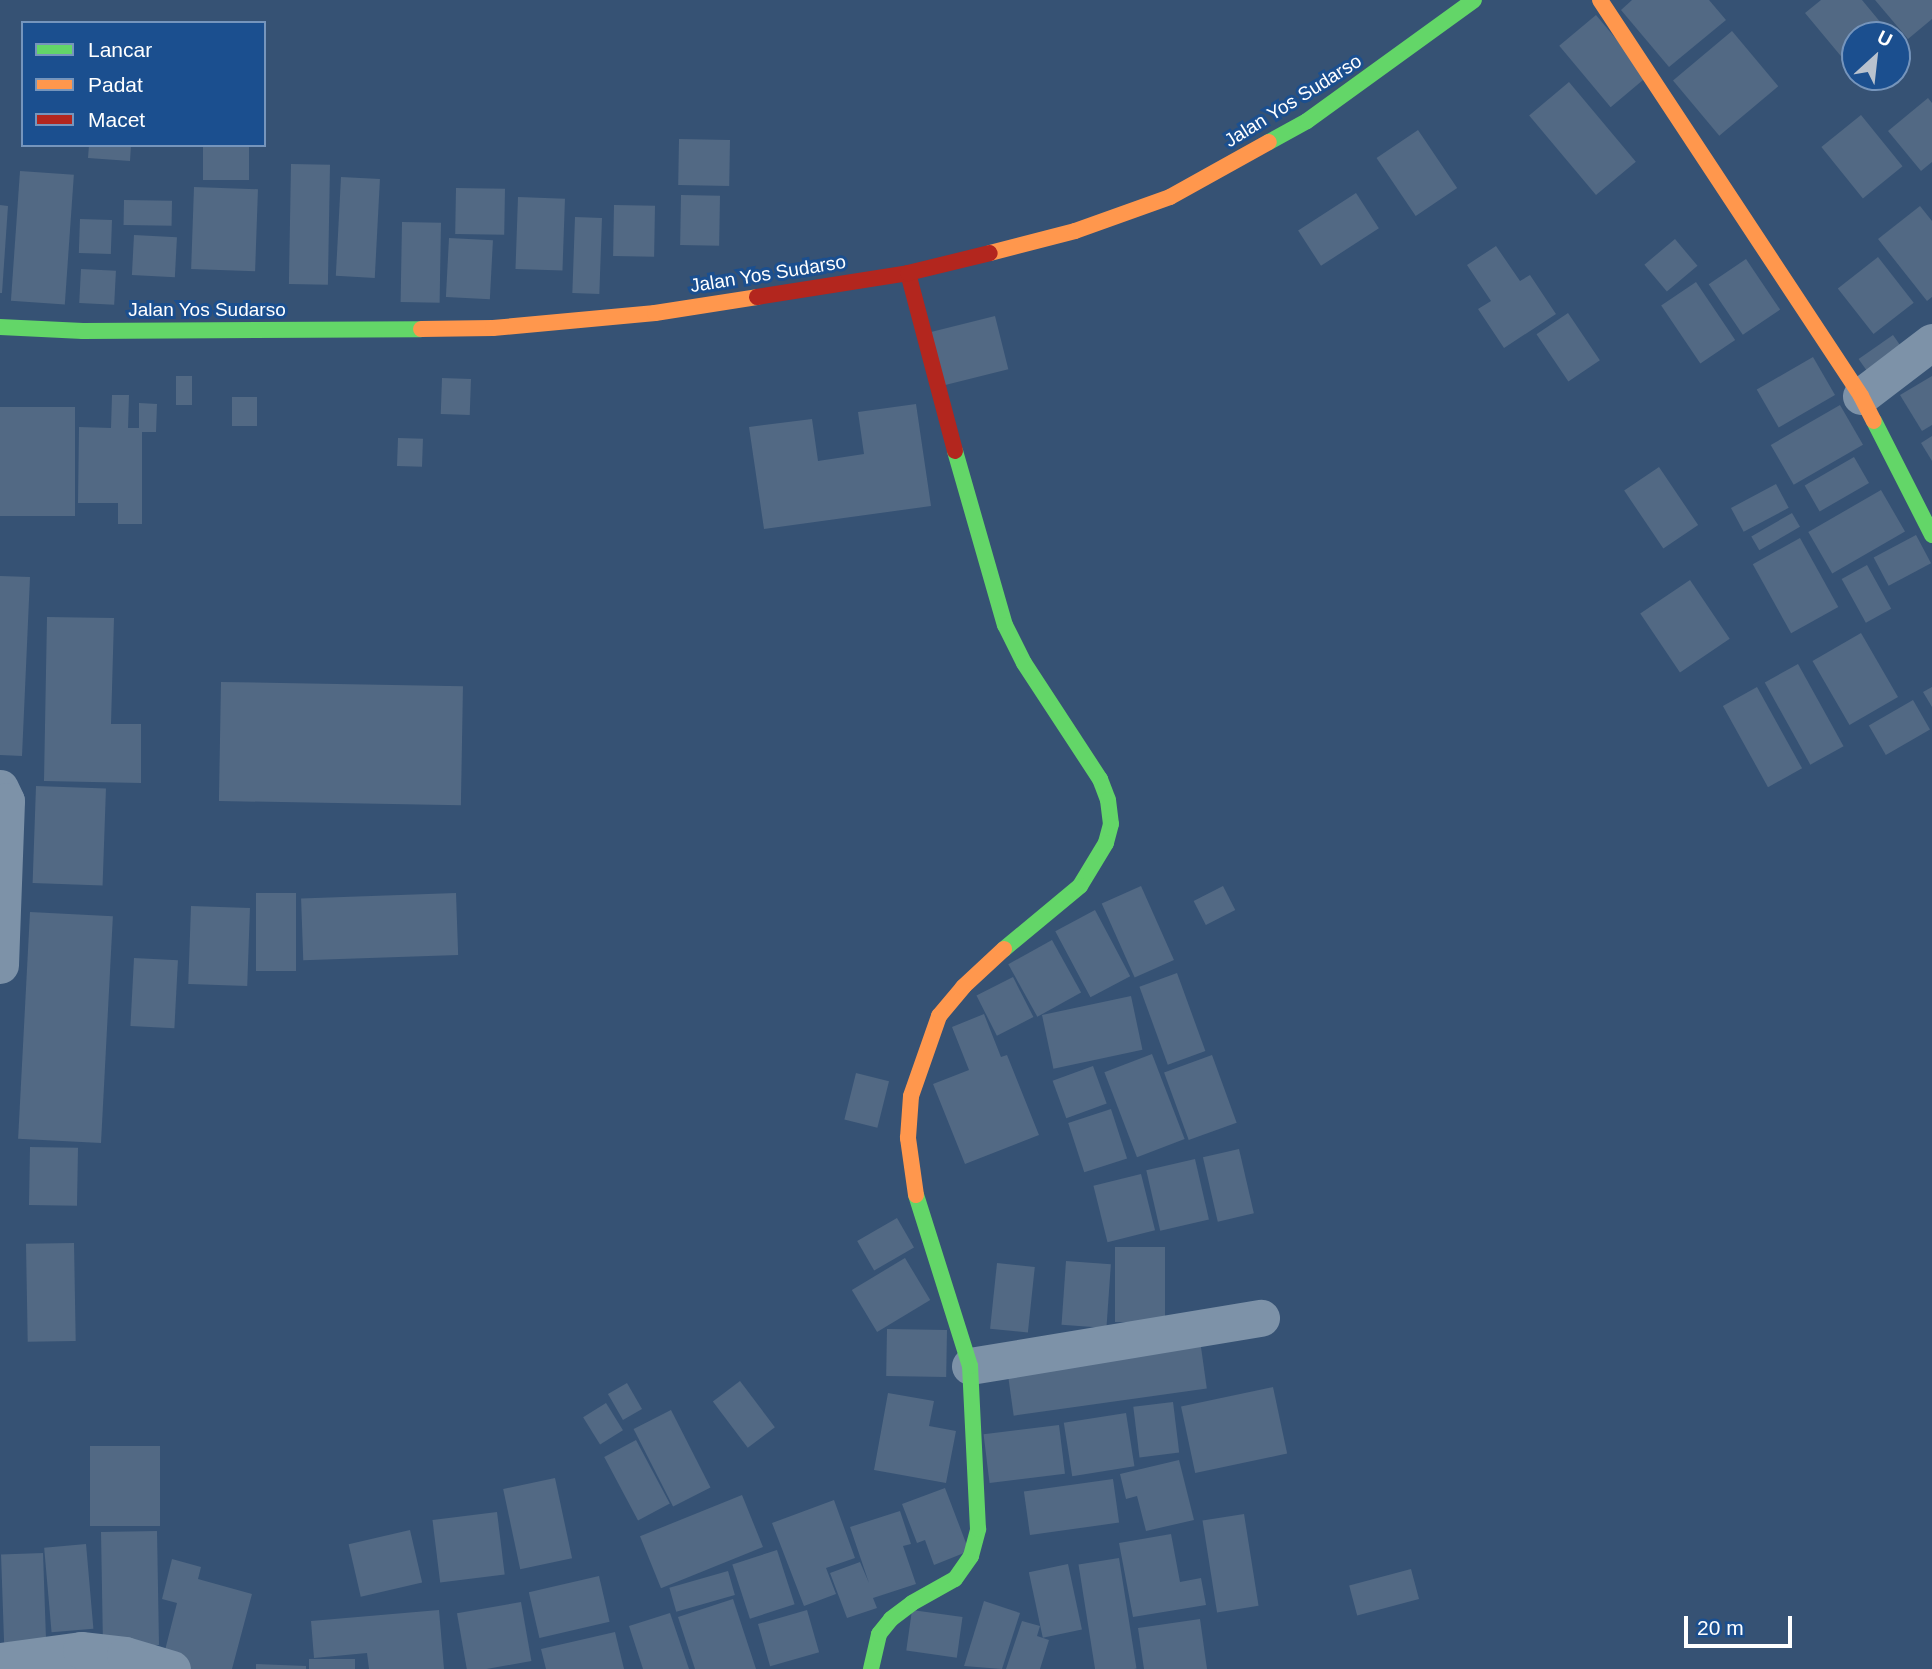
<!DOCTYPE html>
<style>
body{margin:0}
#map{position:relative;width:1932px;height:1669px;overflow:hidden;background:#365274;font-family:Arial,sans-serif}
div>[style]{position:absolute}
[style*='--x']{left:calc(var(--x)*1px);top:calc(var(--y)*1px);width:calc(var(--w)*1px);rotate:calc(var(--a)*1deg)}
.building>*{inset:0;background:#526984;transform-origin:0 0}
.street>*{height:37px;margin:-18.5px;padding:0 18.5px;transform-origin:18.5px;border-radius:18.5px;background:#7d92a8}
.fast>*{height:16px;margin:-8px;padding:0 8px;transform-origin:8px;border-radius:8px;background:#63d668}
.slow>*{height:16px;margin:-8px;padding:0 8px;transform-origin:8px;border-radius:8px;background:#ff974d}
.jam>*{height:16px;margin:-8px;padding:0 8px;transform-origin:8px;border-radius:8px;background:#b3261e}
span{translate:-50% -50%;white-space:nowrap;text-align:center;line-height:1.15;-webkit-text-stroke:6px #1b4f8f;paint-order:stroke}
.street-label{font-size:19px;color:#fff}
.legend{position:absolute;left:21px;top:21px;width:245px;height:126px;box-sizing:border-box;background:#1b4f8f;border:2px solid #7695bc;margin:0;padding:9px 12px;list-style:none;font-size:21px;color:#fff}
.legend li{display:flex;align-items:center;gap:14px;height:35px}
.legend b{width:35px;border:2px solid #7695bc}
.north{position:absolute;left:1841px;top:21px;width:70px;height:70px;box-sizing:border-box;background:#1b4f8f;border:2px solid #7695bc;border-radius:50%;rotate:27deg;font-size:19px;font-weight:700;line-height:28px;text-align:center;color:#fff}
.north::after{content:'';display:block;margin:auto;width:24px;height:32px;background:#b9c2ce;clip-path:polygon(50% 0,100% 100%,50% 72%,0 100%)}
.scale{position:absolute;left:1684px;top:1616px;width:108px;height:32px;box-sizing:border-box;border:4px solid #fff;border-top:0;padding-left:9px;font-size:21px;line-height:24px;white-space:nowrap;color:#fff;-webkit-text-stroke:5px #1b4f8f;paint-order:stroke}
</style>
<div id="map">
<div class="building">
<div style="clip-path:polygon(1632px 0,1709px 0,1726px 20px,1669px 67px,1621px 10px)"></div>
<div style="clip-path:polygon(1821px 0,1862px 0,1891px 35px,1855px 35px,1855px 73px,1805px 13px)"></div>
<div style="clip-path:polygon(1875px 0,1932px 0,1932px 19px,1908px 39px)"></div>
<div style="left:1596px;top:15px;width:80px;height:48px;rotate:50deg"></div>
<div style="left:1732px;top:31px;width:72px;height:77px;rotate:50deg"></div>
<div style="left:1569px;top:82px;width:104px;height:52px;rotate:50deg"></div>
<div style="clip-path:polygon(1928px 98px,1932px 103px,1932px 162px,1921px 171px,1888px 131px)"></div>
<div style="left:1861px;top:115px;width:66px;height:51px;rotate:51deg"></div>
<div style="left:1418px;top:130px;width:70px;height:50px;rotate:56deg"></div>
<div style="left:679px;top:139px;width:51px;height:46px;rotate:1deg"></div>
<div style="clip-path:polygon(89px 145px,131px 145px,130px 161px,88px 158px)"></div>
<div style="left:203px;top:145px;width:46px;height:35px"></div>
<div style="left:291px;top:164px;width:39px;height:120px;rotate:1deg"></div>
<div style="left:20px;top:171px;width:54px;height:130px;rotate:4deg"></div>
<div style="left:341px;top:177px;width:39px;height:99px;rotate:3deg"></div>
<div style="left:194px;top:187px;width:64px;height:82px;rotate:2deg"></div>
<div style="left:456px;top:188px;width:49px;height:46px;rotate:1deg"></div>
<div style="left:1356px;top:193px;width:42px;height:69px;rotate:57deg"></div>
<div style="left:681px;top:195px;width:39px;height:50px;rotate:1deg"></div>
<div style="left:518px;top:197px;width:47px;height:72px;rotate:2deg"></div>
<div style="left:124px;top:200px;width:48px;height:25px;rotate:1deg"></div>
<div style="clip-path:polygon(0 205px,8px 206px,2px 293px,0 293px)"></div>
<div style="left:614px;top:205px;width:41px;height:51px;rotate:1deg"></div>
<div style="clip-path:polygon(1920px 206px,1932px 221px,1932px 297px,1927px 301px,1878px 239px)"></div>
<div style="left:575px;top:217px;width:27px;height:76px;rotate:2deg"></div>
<div style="left:80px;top:219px;width:32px;height:34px;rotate:2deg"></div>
<div style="left:402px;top:222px;width:39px;height:80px;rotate:1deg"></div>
<div style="left:134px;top:235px;width:43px;height:40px;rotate:3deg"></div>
<div style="left:449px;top:238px;width:44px;height:59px;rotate:3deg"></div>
<div style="left:1675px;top:239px;width:35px;height:40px;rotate:50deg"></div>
<div style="clip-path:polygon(1496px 246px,1520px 281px,1530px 275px,1556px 314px,1504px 348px,1478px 309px,1491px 301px,1467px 265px)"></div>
<div style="left:1878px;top:257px;width:58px;height:51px;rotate:52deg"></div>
<div style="left:1746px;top:259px;width:61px;height:45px;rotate:56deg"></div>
<div style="left:81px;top:269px;width:35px;height:34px;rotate:3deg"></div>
<div style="left:1696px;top:282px;width:70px;height:42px;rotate:56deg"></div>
<div style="left:1568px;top:313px;width:57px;height:38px;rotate:56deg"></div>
<div style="left:995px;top:316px;width:55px;height:68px;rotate:76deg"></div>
<div style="left:1893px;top:335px;width:24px;height:42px;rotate:55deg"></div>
<div style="left:1813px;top:357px;width:44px;height:65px;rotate:60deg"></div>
<div style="left:176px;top:376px;width:16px;height:29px"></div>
<div style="clip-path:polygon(1932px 376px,1932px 425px,1922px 431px,1900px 395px)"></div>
<div style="left:442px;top:378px;width:29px;height:36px;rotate:2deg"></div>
<div style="clip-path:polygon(112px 395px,129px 395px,128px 428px,139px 428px,139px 403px,157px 404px,156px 432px,142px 432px,142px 524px,118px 524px,118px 503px,78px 503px,79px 427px,111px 428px)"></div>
<div style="left:232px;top:397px;width:25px;height:29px"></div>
<div style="clip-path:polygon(916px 404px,931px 506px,764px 529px,749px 427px,812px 419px,818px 461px,864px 454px,858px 412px)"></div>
<div style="left:1840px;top:405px;width:46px;height:80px;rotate:60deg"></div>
<div style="left:0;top:407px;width:75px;height:109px"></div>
<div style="clip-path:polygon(1932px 436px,1932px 461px,1921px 443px)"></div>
<div style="left:398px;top:438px;width:25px;height:28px;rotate:2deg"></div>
<div style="left:1854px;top:457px;width:30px;height:57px;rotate:60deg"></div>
<div style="left:1659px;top:467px;width:70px;height:42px;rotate:56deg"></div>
<div style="left:1776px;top:484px;width:27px;height:51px;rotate:62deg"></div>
<div style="left:1881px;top:490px;width:48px;height:84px;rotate:60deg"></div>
<div style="left:1792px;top:513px;width:16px;height:47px;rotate:60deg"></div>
<div style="left:1916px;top:535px;width:32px;height:48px;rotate:62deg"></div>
<div style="left:1800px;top:538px;width:79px;height:54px;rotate:61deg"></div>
<div style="left:1867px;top:565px;width:50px;height:29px;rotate:61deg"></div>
<div style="clip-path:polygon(0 576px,30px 577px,22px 756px,0 755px)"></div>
<div style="left:1690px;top:580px;width:71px;height:60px;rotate:56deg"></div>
<div style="clip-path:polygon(47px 617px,114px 618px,111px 724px,141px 724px,141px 783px,44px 781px)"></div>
<div style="left:1861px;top:633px;width:74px;height:56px;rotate:60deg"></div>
<div style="left:1798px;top:664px;width:94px;height:38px;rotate:61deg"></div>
<div style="left:221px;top:682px;width:242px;height:119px;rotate:1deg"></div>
<div style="left:1757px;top:687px;width:93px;height:39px;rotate:61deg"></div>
<div style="clip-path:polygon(1932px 687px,1932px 707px,1923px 692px)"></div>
<div style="left:1913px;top:700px;width:34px;height:51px;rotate:60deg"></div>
<div style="left:36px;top:786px;width:70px;height:97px;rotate:2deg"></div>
<div style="left:1141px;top:886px;width:81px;height:43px;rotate:66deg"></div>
<div style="left:1223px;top:886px;width:27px;height:33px;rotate:63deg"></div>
<div style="left:256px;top:893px;width:40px;height:78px"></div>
<div style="left:456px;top:893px;width:62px;height:155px;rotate:88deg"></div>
<div style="left:191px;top:906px;width:59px;height:78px;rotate:2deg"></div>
<div style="left:1095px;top:910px;width:75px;height:45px;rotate:62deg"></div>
<div style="left:30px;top:912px;width:83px;height:227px;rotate:3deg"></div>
<div style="left:1052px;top:940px;width:60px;height:50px;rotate:61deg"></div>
<div style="left:134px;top:958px;width:44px;height:68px;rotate:3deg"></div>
<div style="left:1177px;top:973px;width:83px;height:40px;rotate:70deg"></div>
<div style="left:1013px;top:977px;width:45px;height:41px;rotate:63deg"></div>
<div style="left:1131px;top:996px;width:55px;height:91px;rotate:78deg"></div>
<div style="clip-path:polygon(984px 1014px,1001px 1057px,1007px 1055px,1039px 1135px,965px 1164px,933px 1084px,969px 1070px,952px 1027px)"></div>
<div style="left:1152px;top:1054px;width:91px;height:51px;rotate:69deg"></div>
<div style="left:1212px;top:1055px;width:72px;height:51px;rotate:70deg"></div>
<div style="left:1093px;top:1066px;width:40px;height:43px;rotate:70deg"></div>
<div style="left:856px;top:1073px;width:34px;height:48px;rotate:14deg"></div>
<div style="left:1111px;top:1109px;width:52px;height:45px;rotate:72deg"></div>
<div style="left:30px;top:1147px;width:48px;height:58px;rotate:1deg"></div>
<div style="left:1239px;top:1149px;width:66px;height:37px;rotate:77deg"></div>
<div style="left:1195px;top:1159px;width:62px;height:50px;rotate:77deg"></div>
<div style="left:1141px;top:1174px;width:58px;height:49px;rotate:76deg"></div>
<div style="left:897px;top:1218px;width:34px;height:46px;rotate:60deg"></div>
<div style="left:74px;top:1243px;width:98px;height:48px;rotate:89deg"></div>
<div style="left:1115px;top:1247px;width:50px;height:75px"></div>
<div style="left:905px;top:1258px;width:49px;height:62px;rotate:59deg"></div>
<div style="left:1066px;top:1261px;width:45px;height:64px;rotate:4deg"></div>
<div style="left:997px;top:1263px;width:38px;height:66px;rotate:6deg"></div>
<div style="left:887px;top:1329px;width:60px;height:47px;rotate:1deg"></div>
<div style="left:1200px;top:1340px;width:49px;height:195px;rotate:82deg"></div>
<div style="left:740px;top:1381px;width:58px;height:34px;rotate:53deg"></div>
<div style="left:627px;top:1383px;width:30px;height:22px;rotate:60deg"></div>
<div style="left:1273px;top:1387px;width:68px;height:94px;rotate:78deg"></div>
<div style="clip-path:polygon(888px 1393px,934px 1401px,929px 1426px,956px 1431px,946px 1483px,874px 1470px)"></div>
<div style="left:1173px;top:1402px;width:51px;height:40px;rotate:83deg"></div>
<div style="left:606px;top:1403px;width:32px;height:27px;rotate:58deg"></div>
<div style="left:671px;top:1410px;width:87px;height:42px;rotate:63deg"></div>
<div style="left:1126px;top:1413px;width:54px;height:63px;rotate:81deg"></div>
<div style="left:1059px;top:1425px;width:49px;height:76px;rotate:83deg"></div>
<div style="left:636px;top:1440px;width:72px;height:36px;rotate:62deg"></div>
<div style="left:90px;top:1446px;width:70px;height:80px"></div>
<div style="clip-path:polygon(1179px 1460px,1194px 1520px,1146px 1531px,1137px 1496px,1126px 1499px,1120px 1474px)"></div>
<div style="left:555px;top:1478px;width:82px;height:53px;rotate:78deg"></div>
<div style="left:1113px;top:1479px;width:44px;height:90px;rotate:82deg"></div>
<div style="clip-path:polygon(945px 1488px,969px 1551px,934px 1565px,925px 1540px,917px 1543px,902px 1504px)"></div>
<div style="left:742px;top:1495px;width:56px;height:110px;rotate:68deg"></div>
<div style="clip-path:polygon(834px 1500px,855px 1558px,826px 1568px,836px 1594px,804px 1606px,772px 1523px)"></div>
<div style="clip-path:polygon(900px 1511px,911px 1544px,903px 1546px,916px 1584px,873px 1598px,877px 1608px,847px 1618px,830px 1573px,860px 1562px,869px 1583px,850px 1527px)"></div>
<div style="left:497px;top:1512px;width:63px;height:65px;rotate:83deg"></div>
<div style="left:1244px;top:1514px;width:93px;height:42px;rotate:81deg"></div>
<div style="left:410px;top:1530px;width:54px;height:63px;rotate:77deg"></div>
<div style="left:157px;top:1531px;width:114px;height:56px;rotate:89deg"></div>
<div style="clip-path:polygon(1171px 1534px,1180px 1582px,1201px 1578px,1206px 1605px,1133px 1617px,1119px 1543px)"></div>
<div style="left:86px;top:1544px;width:85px;height:42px;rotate:85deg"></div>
<div style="left:777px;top:1550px;width:57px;height:47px;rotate:72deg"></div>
<div style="left:43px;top:1553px;width:93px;height:42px;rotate:88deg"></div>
<div style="left:1119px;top:1558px;width:112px;height:41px;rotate:81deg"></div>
<div style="clip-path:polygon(172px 1559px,201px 1567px,198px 1579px,252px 1594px,232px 1669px,190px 1669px,162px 1662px,177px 1603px,162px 1599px)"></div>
<div style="left:1068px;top:1564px;width:67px;height:40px;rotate:78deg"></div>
<div style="left:1411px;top:1569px;width:31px;height:64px;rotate:75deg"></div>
<div style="left:728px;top:1571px;width:25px;height:61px;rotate:74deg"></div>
<div style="left:599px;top:1576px;width:47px;height:72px;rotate:77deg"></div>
<div style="clip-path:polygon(733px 1599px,756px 1669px,695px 1669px,678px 1617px)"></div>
<div style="clip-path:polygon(984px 1601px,1020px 1613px,1002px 1669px,964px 1666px)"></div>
<div style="left:521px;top:1602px;width:60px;height:65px;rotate:80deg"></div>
<div style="clip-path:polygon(439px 1610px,444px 1669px,369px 1669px,367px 1653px,314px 1658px,311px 1621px)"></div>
<div style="left:807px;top:1610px;width:44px;height:51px;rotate:74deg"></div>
<div style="left:912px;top:1610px;width:51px;height:41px;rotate:8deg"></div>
<div style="clip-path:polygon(670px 1613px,689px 1669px,643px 1669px,629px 1626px)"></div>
<div style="clip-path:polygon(1200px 1619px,1207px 1669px,1144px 1669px,1138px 1628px)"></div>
<div style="clip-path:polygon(1022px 1621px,1040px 1626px,1037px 1636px,1049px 1640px,1040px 1669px,1006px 1669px)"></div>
<div style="clip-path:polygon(615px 1632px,624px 1669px,546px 1669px,541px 1649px)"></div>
<div style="left:309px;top:1659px;width:46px;height:10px"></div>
<div style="clip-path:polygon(256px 1664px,306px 1666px,306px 1669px,256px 1669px)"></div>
</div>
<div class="street">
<div style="--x:1861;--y:396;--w:89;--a:-37.3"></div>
<div style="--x:0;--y:788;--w:14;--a:65"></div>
<div style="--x:6;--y:801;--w:164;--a:92.1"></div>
<div style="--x:970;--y:1366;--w:295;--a:-9.4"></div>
<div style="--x:0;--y:1661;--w:82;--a:-7.7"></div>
<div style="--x:81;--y:1650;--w:44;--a:6.5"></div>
<div style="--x:125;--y:1655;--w:49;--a:16.6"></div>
</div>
<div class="fast">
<div style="--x:1269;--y:142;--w:43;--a:-28.9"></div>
<div style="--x:1307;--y:121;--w:206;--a:-35.9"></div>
<div style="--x:0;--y:327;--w:83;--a:2.8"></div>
<div style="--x:83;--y:331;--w:338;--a:-0.3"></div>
<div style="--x:1874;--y:421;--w:128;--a:63"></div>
<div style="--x:955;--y:451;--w:181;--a:74"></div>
<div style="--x:1005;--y:625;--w:42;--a:63.4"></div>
<div style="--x:1024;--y:663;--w:139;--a:56.8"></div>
<div style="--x:1100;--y:779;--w:22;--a:69"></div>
<div style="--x:1108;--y:800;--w:24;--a:83"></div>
<div style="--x:1111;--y:824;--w:20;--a:105"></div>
<div style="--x:1106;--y:843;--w:50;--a:121.2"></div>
<div style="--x:1080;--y:886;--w:99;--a:140.3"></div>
<div style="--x:871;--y:1669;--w:36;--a:-77"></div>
<div style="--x:879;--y:1634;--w:19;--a:-51"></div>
<div style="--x:891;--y:1619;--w:26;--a:-37"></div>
<div style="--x:912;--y:1603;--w:49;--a:-29.2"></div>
<div style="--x:955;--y:1579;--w:28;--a:-55"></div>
<div style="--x:971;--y:1556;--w:28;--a:-75"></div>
<div style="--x:978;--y:1529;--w:163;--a:-92.8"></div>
<div style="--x:970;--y:1366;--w:179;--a:-107.5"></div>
</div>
<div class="slow">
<div style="--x:1600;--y:0;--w:474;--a:56.6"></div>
<div style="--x:1861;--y:396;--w:28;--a:63"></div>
<div style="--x:990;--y:253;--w:88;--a:-14.5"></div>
<div style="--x:1075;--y:231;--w:101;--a:-19.7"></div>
<div style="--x:1170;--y:197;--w:113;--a:-29.1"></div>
<div style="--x:421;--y:329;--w:72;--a:-0.8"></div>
<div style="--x:493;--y:328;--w:163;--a:-5.3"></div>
<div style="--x:655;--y:313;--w:103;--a:-8.9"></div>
<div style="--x:916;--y:1195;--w:58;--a:-98"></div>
<div style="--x:908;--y:1138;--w:42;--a:-85.9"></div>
<div style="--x:911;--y:1096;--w:85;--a:-70.7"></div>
<div style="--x:939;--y:1016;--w:38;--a:-50"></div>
<div style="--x:963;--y:987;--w:56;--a:-42.8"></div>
</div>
<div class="jam">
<div style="--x:908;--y:273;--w:184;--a:75.2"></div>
<div style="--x:757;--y:297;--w:153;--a:-9"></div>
<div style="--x:908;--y:273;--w:84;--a:-13.7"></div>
</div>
<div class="street-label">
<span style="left:1293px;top:101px;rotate:-32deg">Jalan Yos Sudarso</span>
<span style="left:768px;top:274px;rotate:-9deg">Jalan Yos Sudarso</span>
<span style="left:207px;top:310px">Jalan Yos Sudarso</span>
</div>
<ul class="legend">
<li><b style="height:9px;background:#63d668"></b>Lancar</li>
<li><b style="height:9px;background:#ff974d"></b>Padat</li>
<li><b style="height:9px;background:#b3261e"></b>Macet</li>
</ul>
<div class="north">U</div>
<div class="scale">20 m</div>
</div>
